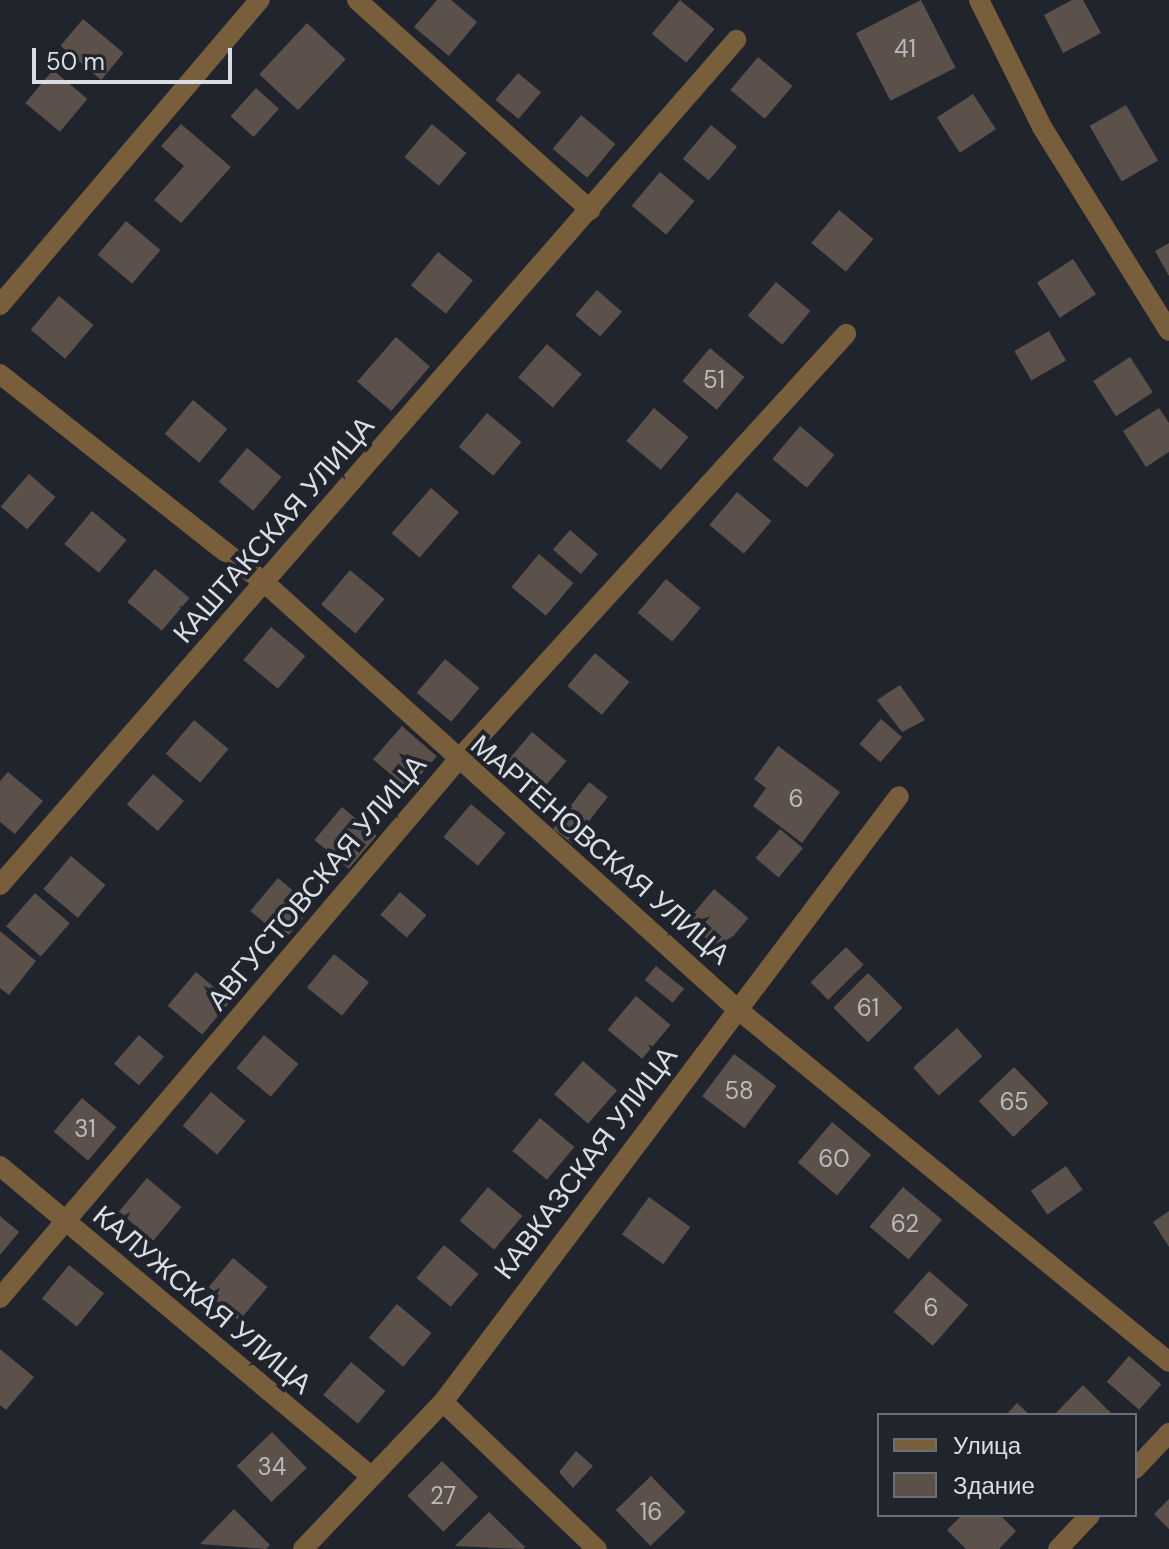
<!DOCTYPE html>
<meta charset="utf-8">
<style>
body{margin:0}
#map{position:relative;width:1169px;height:1549px;overflow:hidden;background:#20242d;font-family:"DM Sans",sans-serif}
div>[style]{position:absolute}
[style*='--x']{left:calc(var(--x)*1px);top:calc(var(--y)*1px);width:calc(var(--w)*1px);rotate:calc(var(--a)*1deg)}
.building>*{inset:0;background:#5b514a;transform-origin:0 0}
.minor>*{height:20px;margin:-10px;padding:0 10px;transform-origin:10px;border-radius:10px;background:#795e3b}
.tertiary>*{height:20px;margin:-10px;padding:0 10px;transform-origin:10px;border-radius:10px;background:#795e3b}
span{translate:-50% -50%;white-space:nowrap;text-align:center;line-height:1.15;-webkit-text-stroke:8px #20242d;paint-order:stroke}
.number-label{font-size:24px;color:#bababd}
.number-label span{-webkit-text-stroke-width:0}
.street-label{font-size:28px;color:#dadde3}
.legend{position:absolute;left:877px;top:1413px;width:260px;height:104px;box-sizing:border-box;background:#20242d;border:2px solid #6a6e76;margin:0;padding:10px 14px;list-style:none;font-size:24px;color:#dadde3}
.legend li{display:flex;align-items:center;gap:16px;height:40px}
.legend b{width:40px;border:2px solid #6a6e76}
.scale{position:absolute;left:32px;top:48px;width:200px;height:36px;box-sizing:border-box;border:4px solid #dadde3;border-top:0;padding-left:10px;font-size:24px;line-height:28px;white-space:nowrap;color:#dadde3;-webkit-text-stroke:6px #20242d;paint-order:stroke}
</style>
<div id="map">
<div class="building">
<div style="clip-path:polygon(437px 0,451px 0,477px 22px,449px 56px,414px 27px)"></div>
<div style="left:680px;top:0;width:45px;height:44px;rotate:40deg"></div>
<div style="left:921px;top:0;width:76px;height:73px;rotate:63deg"></div>
<div style="clip-path:polygon(1072px 0,1083px 0,1101px 33px,1063px 53px,1044px 15px)"></div>
<div style="left:83px;top:19px;width:53px;height:35px;rotate:40deg"></div>
<div style="left:307px;top:23px;width:53px;height:70px;rotate:43deg"></div>
<div style="left:758px;top:57px;width:45px;height:43px;rotate:40deg"></div>
<div style="left:53px;top:70px;width:45px;height:43px;rotate:40deg"></div>
<div style="left:518px;top:73px;width:30px;height:35px;rotate:40deg"></div>
<div style="left:256px;top:88px;width:31px;height:38px;rotate:42deg"></div>
<div style="left:973px;top:94px;width:42px;height:43px;rotate:57deg"></div>
<div style="left:1126px;top:105px;width:64px;height:42px;rotate:60deg"></div>
<div style="left:581px;top:115px;width:45px;height:44px;rotate:40deg"></div>
<div style="clip-path:polygon(181px 124px,231px 167px,181px 223px,154px 200px,184px 166px,161px 146px)"></div>
<div style="left:432px;top:124px;width:45px;height:43px;rotate:40deg"></div>
<div style="left:711px;top:125px;width:34px;height:44px;rotate:40deg"></div>
<div style="left:660px;top:172px;width:45px;height:44px;rotate:40deg"></div>
<div style="left:839px;top:210px;width:45px;height:43px;rotate:40deg"></div>
<div style="left:126px;top:221px;width:45px;height:44px;rotate:40deg"></div>
<div style="clip-path:polygon(1169px 243px,1169px 276px,1155px 251px)"></div>
<div style="left:438px;top:252px;width:45px;height:43px;rotate:39deg"></div>
<div style="left:1073px;top:259px;width:42px;height:43px;rotate:57deg"></div>
<div style="left:776px;top:282px;width:45px;height:44px;rotate:40deg"></div>
<div style="left:597px;top:290px;width:33px;height:33px;rotate:41deg"></div>
<div style="left:59px;top:296px;width:45px;height:44px;rotate:40deg"></div>
<div style="left:1049px;top:331px;width:34px;height:40px;rotate:60deg"></div>
<div style="left:396px;top:337px;width:45px;height:59px;rotate:41deg"></div>
<div style="left:547px;top:344px;width:46px;height:44px;rotate:41deg"></div>
<div style="left:710px;top:348px;width:45px;height:43px;rotate:40deg"></div>
<div style="left:1130px;top:357px;width:42px;height:44px;rotate:57deg"></div>
<div style="left:193px;top:400px;width:45px;height:44px;rotate:40deg"></div>
<div style="left:654px;top:408px;width:45px;height:43px;rotate:40deg"></div>
<div style="clip-path:polygon(1159px 408px,1169px 423px,1169px 452px,1146px 467px,1123px 431px)"></div>
<div style="left:487px;top:413px;width:45px;height:44px;rotate:40deg"></div>
<div style="left:800px;top:426px;width:45px;height:43px;rotate:40deg"></div>
<div style="left:247px;top:448px;width:45px;height:44px;rotate:40deg"></div>
<div style="left:29px;top:474px;width:35px;height:43px;rotate:41deg"></div>
<div style="left:431px;top:488px;width:37px;height:60px;rotate:41deg"></div>
<div style="left:737px;top:492px;width:45px;height:43px;rotate:40deg"></div>
<div style="left:92px;top:511px;width:45px;height:43px;rotate:40deg"></div>
<div style="left:570px;top:530px;width:37px;height:26px;rotate:41deg"></div>
<div style="left:539px;top:554px;width:45px;height:43px;rotate:40deg"></div>
<div style="left:155px;top:569px;width:45px;height:43px;rotate:40deg"></div>
<div style="left:350px;top:570px;width:45px;height:45px;rotate:40deg"></div>
<div style="left:666px;top:579px;width:45px;height:44px;rotate:40deg"></div>
<div style="left:271px;top:627px;width:45px;height:43px;rotate:40deg"></div>
<div style="left:595px;top:653px;width:45px;height:43px;rotate:40deg"></div>
<div style="left:445px;top:659px;width:45px;height:44px;rotate:40deg"></div>
<div style="clip-path:polygon(900px 685px,925px 720px,902px 732px,877px 700px)"></div>
<div style="left:881px;top:719px;width:28px;height:33px;rotate:41deg"></div>
<div style="left:194px;top:720px;width:45px;height:44px;rotate:40deg"></div>
<div style="left:402px;top:726px;width:46px;height:44px;rotate:41deg"></div>
<div style="left:532px;top:732px;width:45px;height:43px;rotate:40deg"></div>
<div style="clip-path:polygon(778px 746px,840px 792px,802px 843px,753px 806px,766px 788px,754px 779px)"></div>
<div style="clip-path:polygon(8px 772px,43px 801px,15px 834px,0 822px,0 781px)"></div>
<div style="left:153px;top:774px;width:41px;height:40px;rotate:41deg"></div>
<div style="left:589px;top:782px;width:24px;height:59px;rotate:38deg"></div>
<div style="left:471px;top:804px;width:45px;height:43px;rotate:40deg"></div>
<div style="left:342px;top:807px;width:45px;height:43px;rotate:40deg"></div>
<div style="left:780px;top:829px;width:30px;height:38px;rotate:40deg"></div>
<div style="left:71px;top:856px;width:45px;height:43px;rotate:40deg"></div>
<div style="left:278px;top:878px;width:45px;height:43px;rotate:40deg"></div>
<div style="left:714px;top:889px;width:45px;height:43px;rotate:40deg"></div>
<div style="left:400px;top:892px;width:35px;height:30px;rotate:41deg"></div>
<div style="left:35px;top:893px;width:46px;height:44px;rotate:41deg"></div>
<div style="clip-path:polygon(0 931px,36px 961px,9px 995px,0 988px)"></div>
<div style="left:846px;top:947px;width:25px;height:50px;rotate:45deg"></div>
<div style="left:334px;top:954px;width:45px;height:43px;rotate:39deg"></div>
<div style="left:656px;top:966px;width:36px;height:18px;rotate:39deg"></div>
<div style="left:196px;top:972px;width:45px;height:44px;rotate:40deg"></div>
<div style="left:868px;top:973px;width:49px;height:49px;rotate:45deg"></div>
<div style="left:636px;top:996px;width:45px;height:44px;rotate:40deg"></div>
<div style="left:957px;top:1028px;width:38px;height:59px;rotate:48deg"></div>
<div style="left:139px;top:1035px;width:33px;height:38px;rotate:41deg"></div>
<div style="left:264px;top:1035px;width:45px;height:43px;rotate:40deg"></div>
<div style="left:734px;top:1054px;width:53px;height:53px;rotate:37deg"></div>
<div style="left:583px;top:1061px;width:45px;height:44px;rotate:41deg"></div>
<div style="left:1014px;top:1067px;width:50px;height:49px;rotate:46deg"></div>
<div style="left:211px;top:1092px;width:45px;height:44px;rotate:40deg"></div>
<div style="left:82px;top:1098px;width:45px;height:44px;rotate:40deg"></div>
<div style="left:540px;top:1118px;width:45px;height:43px;rotate:40deg"></div>
<div style="left:832px;top:1122px;width:51px;height:53px;rotate:40deg"></div>
<div style="left:1066px;top:1166px;width:29px;height:43px;rotate:55deg"></div>
<div style="left:147px;top:1178px;width:45px;height:44px;rotate:40deg"></div>
<div style="left:488px;top:1187px;width:45px;height:44px;rotate:40deg"></div>
<div style="left:903px;top:1187px;width:51px;height:52px;rotate:40deg"></div>
<div style="left:649px;top:1197px;width:51px;height:46px;rotate:36deg"></div>
<div style="clip-path:polygon(1169px 1211px,1169px 1247px,1153px 1222px)"></div>
<div style="clip-path:polygon(0 1216px,19px 1232px,0 1255px)"></div>
<div style="left:444px;top:1245px;width:45px;height:43px;rotate:40deg"></div>
<div style="left:233px;top:1258px;width:45px;height:44px;rotate:40deg"></div>
<div style="left:69px;top:1265px;width:45px;height:43px;rotate:39deg"></div>
<div style="left:929px;top:1271px;width:52px;height:54px;rotate:41deg"></div>
<div style="left:397px;top:1304px;width:45px;height:44px;rotate:40deg"></div>
<div style="clip-path:polygon(0 1349px,34px 1377px,6px 1410px,0 1405px)"></div>
<div style="left:1129px;top:1356px;width:43px;height:34px;rotate:41deg"></div>
<div style="left:351px;top:1362px;width:45px;height:43px;rotate:40deg"></div>
<div style="clip-path:polygon(1083px 1385px,1113px 1415px,1054px 1415px)"></div>
<div style="clip-path:polygon(1017px 1403px,1030px 1415px,1006px 1415px)"></div>
<div style="left:272px;top:1432px;width:50px;height:49px;rotate:46deg"></div>
<div style="clip-path:polygon(576px 1451px,593px 1466px,573px 1488px,559px 1472px)"></div>
<div style="left:442px;top:1461px;width:51px;height:49px;rotate:45deg"></div>
<div style="left:651px;top:1476px;width:50px;height:49px;rotate:46deg"></div>
<div style="clip-path:polygon(1169px 1499px,1169px 1529px,1154px 1514px)"></div>
<div style="clip-path:polygon(234px 1509px,270px 1545px,266px 1549px,200px 1544px)"></div>
<div style="clip-path:polygon(489px 1512px,525px 1547px,523px 1549px,455px 1546px)"></div>
<div style="clip-path:polygon(962px 1515px,1000px 1515px,1016px 1531px,999px 1549px,966px 1549px,947px 1530px)"></div>
</div>
<div class="minor">
<div style="--x:357;--y:0;--w:314;--a:42"></div>
<div style="--x:0;--y:305;--w:401;--a:-49.6"></div>
<div style="--x:0;--y:374;--w:337;--a:38.3"></div>
<div style="--x:265;--y:583;--w:634;--a:42.06"></div>
<div style="--x:736;--y:1008;--w:559;--a:39.27"></div>
<div style="--x:0;--y:885;--w:1121;--a:-48.94"></div>
<div style="--x:0;--y:1166;--w:482;--a:39.9"></div>
<div style="--x:0;--y:1298;--w:705;--a:-49.6"></div>
<div style="--x:457;--y:761;--w:578;--a:-47.67"></div>
<div style="--x:443;--y:1402;--w:213;--a:43.7"></div>
<div style="--x:1135;--y:1469;--w:50;--a:-46.6"></div>
<div style="--x:303;--y:1549;--w:203;--a:-46.4"></div>
<div style="--x:443;--y:1402;--w:758;--a:-53.04"></div>
<div style="--x:1058;--y:1549;--w:47;--a:-46.7"></div>
</div>
<div class="tertiary">
<div style="--x:979;--y:0;--w:142;--a:63.6"></div>
<div style="--x:1042;--y:127;--w:240;--a:58.1"></div>
</div>
<div class="number-label">
<span style="left:905px;top:49px">41</span>
<span style="left:714px;top:380px">51</span>
<span style="left:796px;top:799px">6</span>
<span style="left:868px;top:1008px">61</span>
<span style="left:739px;top:1091px">58</span>
<span style="left:1014px;top:1102px">65</span>
<span style="left:85px;top:1129px">31</span>
<span style="left:834px;top:1159px">60</span>
<span style="left:905px;top:1224px">62</span>
<span style="left:931px;top:1308px">6</span>
<span style="left:272px;top:1467px">34</span>
<span style="left:443px;top:1496px">27</span>
<span style="left:651px;top:1512px">16</span>
</div>
<div class="street-label">
<span style="left:274px;top:530px;rotate:-49deg">КАШТАКСКАЯ УЛИЦА</span>
<span style="left:600px;top:850px;rotate:41deg">МАРТЕНОВСКАЯ УЛИЦА</span>
<span style="left:317px;top:883px;rotate:-50deg">АВГУСТОВСКАЯ УЛИЦА</span>
<span style="left:586px;top:1163px;rotate:-53deg">КАВКАЗСКАЯ УЛИЦА</span>
<span style="left:202px;top:1300px;rotate:40deg">КАЛУЖСКАЯ УЛИЦА</span>
</div>
<ul class="legend">
<li><b style="height:10px;background:#795e3b"></b>Улица</li>
<li><b style="height:22px;background:#5b514a"></b>Здание</li>
</ul>
<div class="scale">50 m</div>
</div>
